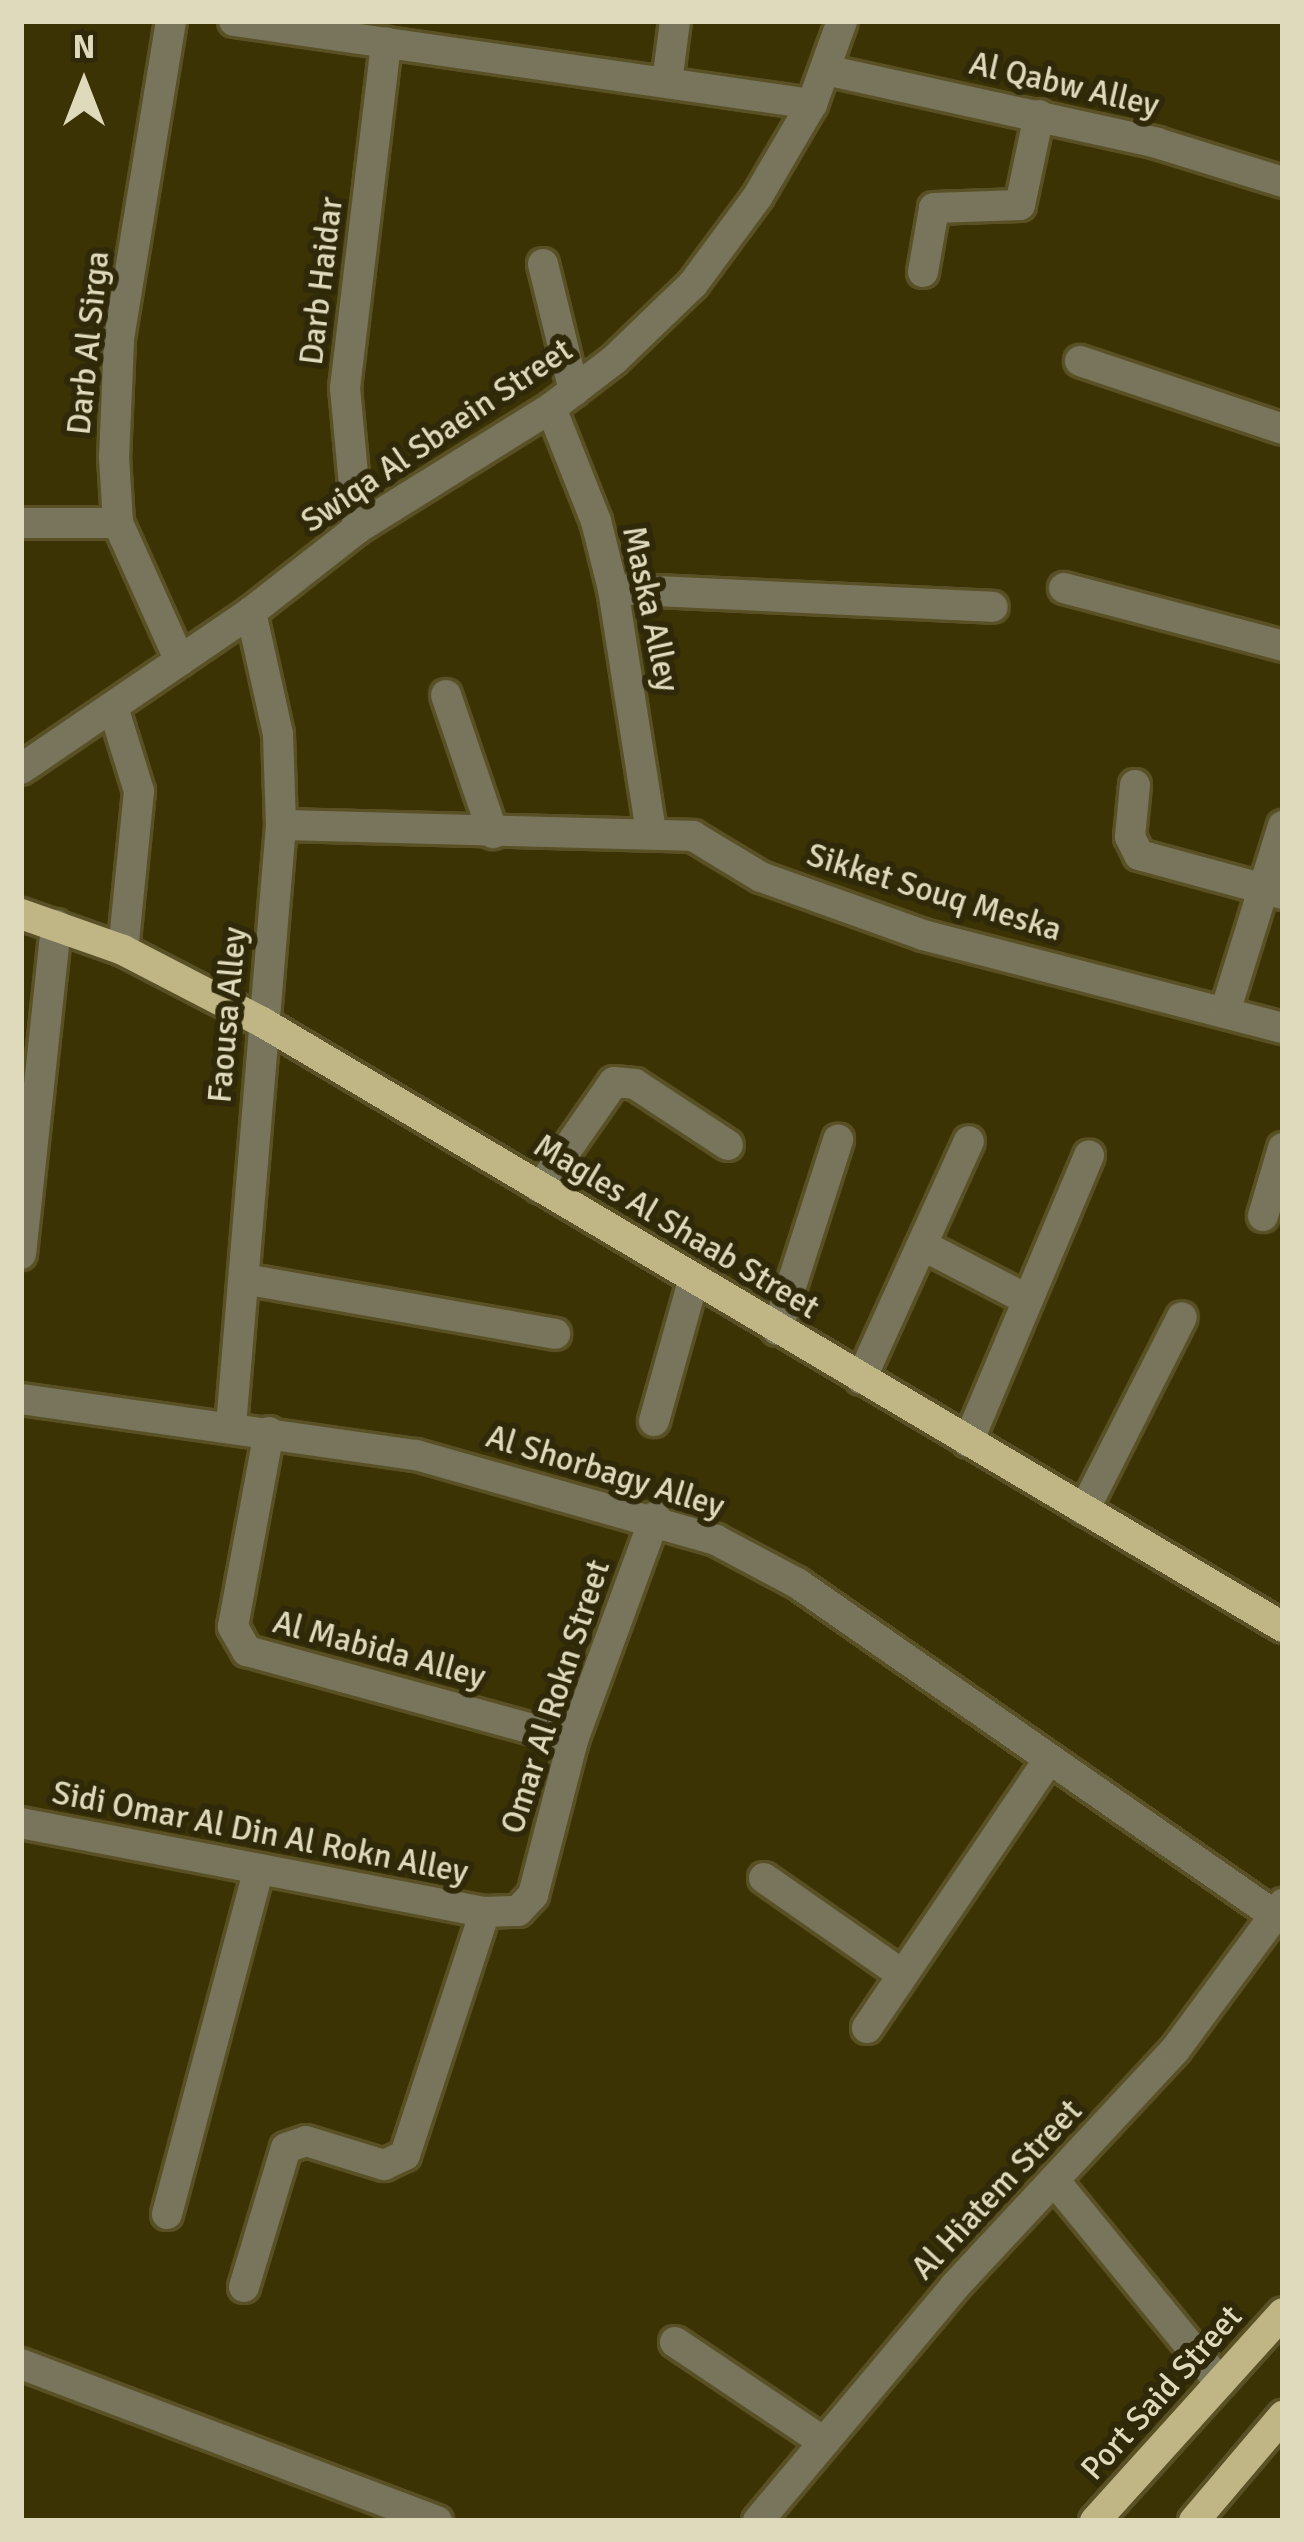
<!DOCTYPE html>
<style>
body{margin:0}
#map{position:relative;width:1304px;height:2542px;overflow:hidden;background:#3b3304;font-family:Signika,sans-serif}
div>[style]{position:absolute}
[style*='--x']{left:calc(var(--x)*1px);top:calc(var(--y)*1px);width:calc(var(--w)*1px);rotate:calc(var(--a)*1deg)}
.roads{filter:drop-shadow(3px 0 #595125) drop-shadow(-3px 0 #595125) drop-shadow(0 3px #595125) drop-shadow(0 -3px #595125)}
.minor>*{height:30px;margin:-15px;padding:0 15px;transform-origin:15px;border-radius:15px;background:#79755d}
.major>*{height:30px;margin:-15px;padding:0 15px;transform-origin:15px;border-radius:15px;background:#c0b685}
span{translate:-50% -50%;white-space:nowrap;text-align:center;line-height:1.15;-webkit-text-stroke:12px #2f290a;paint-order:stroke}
.street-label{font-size:33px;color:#e0dabd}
.frame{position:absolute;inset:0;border:24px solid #e0dabd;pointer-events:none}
.north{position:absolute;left:24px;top:24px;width:120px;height:120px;-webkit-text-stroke:9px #2f290a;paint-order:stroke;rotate:0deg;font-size:33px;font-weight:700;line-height:48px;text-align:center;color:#e0dabd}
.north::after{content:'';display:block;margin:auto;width:42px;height:54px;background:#e0dabd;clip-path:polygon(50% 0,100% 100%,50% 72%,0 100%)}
</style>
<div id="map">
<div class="roads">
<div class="minor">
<div style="--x:171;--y:21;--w:323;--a:99.3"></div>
<div style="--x:119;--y:340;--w:117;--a:92.4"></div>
<div style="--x:114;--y:457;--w:66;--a:86.5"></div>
<div style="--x:118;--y:523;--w:151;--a:65.8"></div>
<div style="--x:234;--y:21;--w:584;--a:8.17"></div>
<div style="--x:826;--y:70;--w:339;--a:12.4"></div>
<div style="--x:1157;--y:143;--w:132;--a:17.2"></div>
<div style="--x:667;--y:82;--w:62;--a:-82.5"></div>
<div style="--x:543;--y:264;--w:131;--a:76.3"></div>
<div style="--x:923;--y:272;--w:65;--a:-80.2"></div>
<div style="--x:934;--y:208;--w:86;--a:-2"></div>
<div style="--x:1020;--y:205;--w:92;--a:-78.1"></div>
<div style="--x:1080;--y:361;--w:214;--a:18.5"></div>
<div style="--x:551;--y:408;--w:122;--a:68.3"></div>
<div style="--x:596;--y:521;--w:70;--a:76"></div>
<div style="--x:613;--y:589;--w:245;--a:81.1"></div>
<div style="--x:21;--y:523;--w:97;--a:0"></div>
<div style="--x:358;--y:528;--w:141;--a:-95.3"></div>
<div style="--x:345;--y:388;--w:348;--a:-83.2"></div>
<div style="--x:1064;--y:588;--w:227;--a:14.8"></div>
<div style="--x:613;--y:589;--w:380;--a:2.7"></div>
<div style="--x:446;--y:695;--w:146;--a:71.2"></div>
<div style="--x:113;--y:707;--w:88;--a:72.8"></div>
<div style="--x:139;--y:791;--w:160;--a:95.7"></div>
<div style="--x:21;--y:769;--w:278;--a:-34.3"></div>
<div style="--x:251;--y:612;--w:136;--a:-38.1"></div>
<div style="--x:358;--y:528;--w:227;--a:-31.9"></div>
<div style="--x:551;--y:408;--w:79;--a:-37.3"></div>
<div style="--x:614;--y:360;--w:110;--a:-43.9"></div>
<div style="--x:693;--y:284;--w:109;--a:-53.5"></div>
<div style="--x:758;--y:196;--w:107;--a:-59.6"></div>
<div style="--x:812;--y:104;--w:88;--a:-70.1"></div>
<div style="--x:1135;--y:785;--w:52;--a:95.5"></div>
<div style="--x:1130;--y:837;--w:20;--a:63"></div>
<div style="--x:1139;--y:855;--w:149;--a:15.2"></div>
<div style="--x:281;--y:825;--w:412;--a:1.5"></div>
<div style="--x:693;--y:836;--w:79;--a:31.1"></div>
<div style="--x:761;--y:877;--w:172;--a:19.7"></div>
<div style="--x:923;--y:935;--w:372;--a:14.5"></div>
<div style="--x:1225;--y:1012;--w:195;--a:-72.7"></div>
<div style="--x:540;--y:1188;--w:129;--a:-55.1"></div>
<div style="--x:614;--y:1082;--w:21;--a:5"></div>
<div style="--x:635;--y:1084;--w:111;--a:33.3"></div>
<div style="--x:1263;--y:1216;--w:71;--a:-73.6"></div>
<div style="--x:922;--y:1245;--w:119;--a:27.4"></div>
<div style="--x:21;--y:1254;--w:331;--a:-83.9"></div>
<div style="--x:244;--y:1279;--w:316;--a:10"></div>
<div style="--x:777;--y:1330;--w:200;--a:-72.2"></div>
<div style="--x:861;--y:1379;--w:261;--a:-65.6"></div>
<div style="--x:21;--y:1399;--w:399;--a:8.1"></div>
<div style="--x:416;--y:1455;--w:312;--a:15.8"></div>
<div style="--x:716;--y:1540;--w:92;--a:28"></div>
<div style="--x:797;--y:1583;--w:585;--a:34.83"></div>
<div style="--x:654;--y:1421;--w:145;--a:-74.4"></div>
<div style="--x:231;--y:1426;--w:603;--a:-85.24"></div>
<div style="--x:281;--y:825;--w:91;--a:-91.9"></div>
<div style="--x:278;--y:734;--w:125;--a:-102.5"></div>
<div style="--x:269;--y:1432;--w:198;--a:100.5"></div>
<div style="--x:233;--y:1627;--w:28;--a:60"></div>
<div style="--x:247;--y:1651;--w:338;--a:15.3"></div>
<div style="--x:968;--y:1442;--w:311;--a:-67.1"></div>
<div style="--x:1084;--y:1510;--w:216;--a:-63.1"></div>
<div style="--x:21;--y:1823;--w:472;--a:10.9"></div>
<div style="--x:764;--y:1878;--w:169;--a:34.9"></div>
<div style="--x:867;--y:2028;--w:325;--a:-55.9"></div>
<div style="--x:1054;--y:2180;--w:262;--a:50.7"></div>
<div style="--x:167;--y:2214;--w:357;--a:-75.1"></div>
<div style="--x:244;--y:2287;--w:145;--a:-73.2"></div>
<div style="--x:286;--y:2148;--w:21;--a:-19"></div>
<div style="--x:306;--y:2141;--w:82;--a:17.1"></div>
<div style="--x:384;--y:2165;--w:23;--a:-25"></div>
<div style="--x:405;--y:2155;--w:256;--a:-71.8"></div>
<div style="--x:485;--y:1912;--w:33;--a:-2"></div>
<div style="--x:518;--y:1911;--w:22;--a:-47"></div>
<div style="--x:533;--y:1895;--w:160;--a:-75.5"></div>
<div style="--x:573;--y:1740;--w:238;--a:-69.8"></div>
<div style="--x:675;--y:2342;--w:179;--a:33.9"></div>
<div style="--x:21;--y:2364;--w:445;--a:20.7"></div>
<div style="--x:758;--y:2521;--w:307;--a:-50"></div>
<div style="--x:955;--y:2286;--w:323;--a:-47"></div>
<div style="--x:1175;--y:2050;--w:182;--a:-53.5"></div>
</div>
<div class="major">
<div style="--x:21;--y:914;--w:108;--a:19.4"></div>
<div style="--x:123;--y:950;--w:157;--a:27.4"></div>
<div style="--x:262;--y:1022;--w:1187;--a:30.65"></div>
<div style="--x:1095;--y:2521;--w:280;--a:-47.9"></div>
<div style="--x:1194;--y:2521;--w:138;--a:-49.7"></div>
</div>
</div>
<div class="street-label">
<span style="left:1064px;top:85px;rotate:13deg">Al Qabw Alley</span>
<span style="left:322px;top:281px;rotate:-83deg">Darb Haidar</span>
<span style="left:89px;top:343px;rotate:-84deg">Darb Al Sirga</span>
<span style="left:437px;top:436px;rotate:-34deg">Swiqa Al Sbaein Street</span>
<span style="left:650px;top:609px;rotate:78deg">Maska Alley</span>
<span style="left:934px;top:893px;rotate:17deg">Sikket Souq Meska</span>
<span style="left:228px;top:1015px;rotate:-85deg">Faousa Alley</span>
<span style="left:676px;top:1227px;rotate:31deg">Magles Al Shaab Street</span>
<span style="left:605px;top:1472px;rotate:17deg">Al Shorbagy Alley</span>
<span style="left:379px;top:1650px;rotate:15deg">Al Mabida Alley</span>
<span style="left:556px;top:1697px;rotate:-72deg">Omar Al Rokn Street</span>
<span style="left:260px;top:1833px;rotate:11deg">Sidi Omar Al Din Al Rokn Alley</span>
<span style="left:997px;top:2190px;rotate:-47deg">Al Hiatem Street</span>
<span style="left:1162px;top:2393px;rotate:-48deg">Port Said Street</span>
</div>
<div class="frame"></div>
<div class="north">N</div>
</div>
